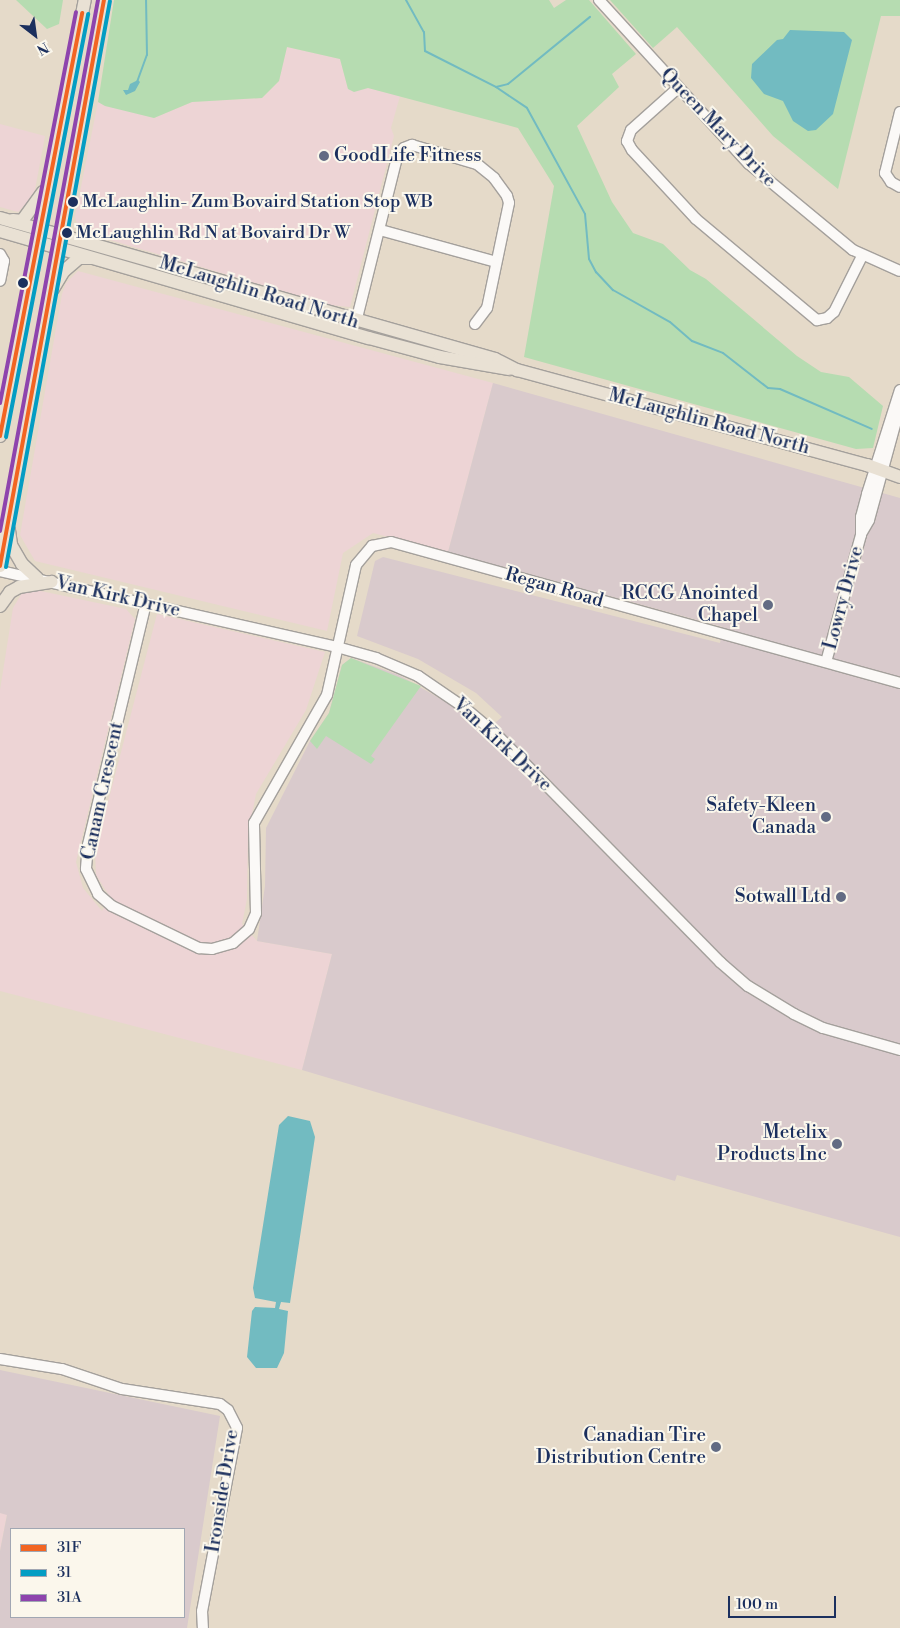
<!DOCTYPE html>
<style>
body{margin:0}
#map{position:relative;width:900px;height:1628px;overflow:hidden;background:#e5dac9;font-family:"Libre Bodoni",serif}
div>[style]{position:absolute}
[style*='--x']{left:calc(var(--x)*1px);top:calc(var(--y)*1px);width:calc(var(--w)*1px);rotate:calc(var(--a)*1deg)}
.built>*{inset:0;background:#edd4d5}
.industrial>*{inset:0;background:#d9cacc}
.green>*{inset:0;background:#b6dcb1}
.water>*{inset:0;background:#72bbc1}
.stream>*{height:2px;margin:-1px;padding:0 1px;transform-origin:1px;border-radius:1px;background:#72bbc1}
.roads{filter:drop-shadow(1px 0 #a4a09c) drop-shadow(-1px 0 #a4a09c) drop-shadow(0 1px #a4a09c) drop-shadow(0 -1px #a4a09c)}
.minor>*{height:10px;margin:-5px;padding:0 5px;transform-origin:5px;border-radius:5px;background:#fbf9f7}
.major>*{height:12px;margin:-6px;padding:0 6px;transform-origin:6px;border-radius:6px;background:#e9e1d4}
.bus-1>*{height:4px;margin:-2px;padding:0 2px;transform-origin:2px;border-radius:2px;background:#f26522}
.bus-2>*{height:4px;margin:-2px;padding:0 2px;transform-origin:2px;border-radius:2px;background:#039dc3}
.bus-3>*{height:4px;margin:-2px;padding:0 2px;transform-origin:2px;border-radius:2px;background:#8e44ad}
.dots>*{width:14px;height:14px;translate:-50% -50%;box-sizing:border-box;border:2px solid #fbf7ec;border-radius:50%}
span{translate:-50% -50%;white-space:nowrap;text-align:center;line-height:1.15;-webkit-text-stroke:4px #fbf7ec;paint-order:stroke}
.bus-label{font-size:18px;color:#1b2f5e}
.left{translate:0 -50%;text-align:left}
.street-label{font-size:19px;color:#1b2f5e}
.poi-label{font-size:19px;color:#1b2f5e}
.right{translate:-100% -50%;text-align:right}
.legend{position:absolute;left:10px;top:1528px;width:175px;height:90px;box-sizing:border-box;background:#fbf7ec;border:1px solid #a1a7b3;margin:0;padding:6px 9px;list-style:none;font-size:15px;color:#1b2f5e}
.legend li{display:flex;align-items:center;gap:10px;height:25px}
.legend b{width:25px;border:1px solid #a1a7b3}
.north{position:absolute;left:10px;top:10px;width:50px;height:50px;-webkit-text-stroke:4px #fbf7ec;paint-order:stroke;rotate:150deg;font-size:14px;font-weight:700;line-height:20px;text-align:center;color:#1b2f5e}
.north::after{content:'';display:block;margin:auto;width:18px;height:22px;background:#1b2f5e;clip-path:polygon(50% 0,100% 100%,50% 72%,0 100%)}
.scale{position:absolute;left:728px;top:1596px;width:108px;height:22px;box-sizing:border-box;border:2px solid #1b2f5e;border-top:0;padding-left:6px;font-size:15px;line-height:18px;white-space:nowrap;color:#1b2f5e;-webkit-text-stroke:4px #fbf7ec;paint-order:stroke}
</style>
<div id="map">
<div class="built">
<div style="clip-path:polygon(287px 47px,340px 59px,348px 89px,368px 88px,400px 96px,391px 128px,394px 136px,350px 307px,330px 305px,83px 232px,78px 227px,75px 217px,98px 102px,154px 118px,192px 102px,262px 98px,279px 81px)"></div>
<div style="clip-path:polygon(0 124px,45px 136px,34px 195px,18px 212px,0 207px)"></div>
<div style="clip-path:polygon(78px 271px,493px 383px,448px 552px,373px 533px,343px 553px,327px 631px,35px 561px,20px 535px,62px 294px,66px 283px)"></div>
<div style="clip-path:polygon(36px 590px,126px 609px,135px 619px,76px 862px,83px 888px,102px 911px,110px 897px,96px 875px,95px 852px,157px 614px,325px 652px,306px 710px,256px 794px,248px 834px,247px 899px,242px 924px,257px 941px,332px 954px,302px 1070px,0 991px,0 690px,13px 608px,22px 593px)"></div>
<div style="clip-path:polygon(0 1513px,7px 1514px,0 1551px)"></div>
</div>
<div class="industrial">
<div style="clip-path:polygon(493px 383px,900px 498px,900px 1237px,677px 1175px,675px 1181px,302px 1070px,332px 954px,257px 941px,265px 886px,266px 828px,310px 741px,329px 713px,342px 665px,351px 658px,399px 675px,458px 709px,483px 733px,502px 717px,476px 693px,418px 659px,357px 636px,375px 561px,383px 557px,720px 643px,723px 627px,448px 552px)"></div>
<div style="clip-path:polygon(evenodd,0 1370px,220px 1416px,187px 1628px,0 1628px,0 1551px,7px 1515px,0 1513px,0 1370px,11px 1529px,184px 1529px,184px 1617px,11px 1617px,11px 1529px)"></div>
</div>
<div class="green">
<div style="clip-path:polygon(16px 0,63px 0,59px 24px,47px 29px)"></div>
<div style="clip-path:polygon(114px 0,549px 0,554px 8px,566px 0,589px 0,636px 54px,612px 74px,619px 87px,577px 126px,612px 202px,633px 233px,663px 244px,690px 270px,706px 279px,797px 356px,821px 372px,849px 377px,883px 406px,873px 448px,856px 449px,524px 357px,554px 186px,518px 128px,368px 88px,354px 92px,348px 89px,340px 59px,287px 47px,279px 81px,262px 98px,192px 102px,154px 118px,105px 106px,98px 102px)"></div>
<div style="clip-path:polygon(610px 0,900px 0,900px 16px,881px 16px,838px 189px,773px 136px,677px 27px,653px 48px)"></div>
<div style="clip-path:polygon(351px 658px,421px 686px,371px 756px,375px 759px,371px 764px,326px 736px,317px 749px,310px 741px,329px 713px,342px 665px)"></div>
</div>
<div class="water">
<div style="clip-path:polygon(790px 30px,844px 32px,852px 40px,833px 114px,816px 130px,808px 131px,793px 121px,783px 101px,764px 94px,751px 78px,752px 64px,777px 40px,783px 39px)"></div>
<div style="clip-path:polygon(138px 80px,140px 82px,135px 91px,126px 95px,123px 90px,128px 90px,130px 84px)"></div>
<div style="clip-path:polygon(288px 1116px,310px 1121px,315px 1137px,290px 1303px,281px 1302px,279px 1309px,288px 1311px,284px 1353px,277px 1368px,256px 1368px,247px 1357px,252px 1311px,255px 1307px,275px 1308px,276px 1302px,255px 1298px,253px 1288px,279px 1125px)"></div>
</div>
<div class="stream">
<div style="--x:406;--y:0;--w:37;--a:61"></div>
<div style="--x:424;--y:32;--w:19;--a:87"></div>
<div style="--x:425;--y:51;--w:80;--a:26.9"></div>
<div style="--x:496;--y:87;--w:12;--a:-14"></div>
<div style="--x:508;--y:84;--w:106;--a:-39.3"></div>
<div style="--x:137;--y:82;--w:29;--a:-70"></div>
<div style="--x:147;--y:55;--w:55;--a:-91"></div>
<div style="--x:496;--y:87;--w:37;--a:34"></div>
<div style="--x:527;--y:108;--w:121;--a:61.3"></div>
<div style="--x:585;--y:214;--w:45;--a:84.9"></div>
<div style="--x:589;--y:259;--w:15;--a:62"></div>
<div style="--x:596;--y:272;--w:25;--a:47"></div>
<div style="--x:613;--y:290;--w:65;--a:29.3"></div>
<div style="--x:670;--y:322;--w:29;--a:41"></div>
<div style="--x:692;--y:341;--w:33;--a:21"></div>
<div style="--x:723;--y:353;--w:57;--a:37.9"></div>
<div style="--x:768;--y:388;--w:12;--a:5"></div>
<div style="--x:780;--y:389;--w:100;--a:23.5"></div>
</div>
<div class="roads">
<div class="minor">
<div style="--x:599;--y:0;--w:222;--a:47.6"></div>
<div style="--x:749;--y:164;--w:135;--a:39.6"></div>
<div style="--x:853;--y:250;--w:51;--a:24.1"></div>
<div style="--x:678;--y:88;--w:63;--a:138.2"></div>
<div style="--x:631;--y:130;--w:12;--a:110"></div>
<div style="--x:627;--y:141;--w:10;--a:61"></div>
<div style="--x:632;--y:150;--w:94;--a:47.2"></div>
<div style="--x:696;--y:219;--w:158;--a:39.9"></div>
<div style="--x:817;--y:320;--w:10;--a:-11"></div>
<div style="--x:827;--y:318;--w:9;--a:-41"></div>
<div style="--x:834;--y:312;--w:63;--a:-63.4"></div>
<div style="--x:900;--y:112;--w:63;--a:103.8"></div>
<div style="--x:885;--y:173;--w:11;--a:56"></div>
<div style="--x:891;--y:182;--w:10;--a:29"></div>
<div style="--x:380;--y:230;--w:120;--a:15.4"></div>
<div style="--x:0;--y:254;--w:8;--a:60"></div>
<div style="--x:4;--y:261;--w:20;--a:101"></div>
<div style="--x:356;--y:322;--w:173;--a:-76"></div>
<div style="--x:398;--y:154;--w:8;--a:-45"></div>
<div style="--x:404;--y:148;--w:9;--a:-21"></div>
<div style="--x:412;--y:145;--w:68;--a:16.3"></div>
<div style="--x:477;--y:164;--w:22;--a:39"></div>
<div style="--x:494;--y:178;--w:22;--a:54"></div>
<div style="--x:507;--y:196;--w:7;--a:74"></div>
<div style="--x:509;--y:203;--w:107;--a:101.8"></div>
<div style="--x:487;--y:308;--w:20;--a:127"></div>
<div style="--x:861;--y:534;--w:16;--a:-60"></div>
<div style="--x:869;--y:520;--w:117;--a:-74.7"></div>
<div style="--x:0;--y:571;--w:345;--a:12.7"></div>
<div style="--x:337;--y:647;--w:41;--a:15.8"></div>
<div style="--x:376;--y:658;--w:46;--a:23.2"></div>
<div style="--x:418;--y:676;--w:57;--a:34.2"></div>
<div style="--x:465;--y:708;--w:40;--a:40"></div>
<div style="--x:496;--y:734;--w:320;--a:45.5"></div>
<div style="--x:720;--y:962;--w:37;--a:41"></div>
<div style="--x:748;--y:986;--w:54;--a:31.3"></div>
<div style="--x:794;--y:1014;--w:32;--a:26"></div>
<div style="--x:823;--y:1028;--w:80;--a:15.9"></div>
<div style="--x:146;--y:603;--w:249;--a:103.5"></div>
<div style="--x:88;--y:845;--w:24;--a:95"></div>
<div style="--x:86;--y:869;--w:28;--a:64"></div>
<div style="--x:98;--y:894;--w:18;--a:41"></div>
<div style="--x:112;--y:906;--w:97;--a:25.8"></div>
<div style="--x:199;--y:948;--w:13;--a:4"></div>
<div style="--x:212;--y:949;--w:22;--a:-16"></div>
<div style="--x:233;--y:943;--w:21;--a:-41"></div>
<div style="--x:249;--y:929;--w:17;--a:-66"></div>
<div style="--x:256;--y:913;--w:90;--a:-91.3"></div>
<div style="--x:254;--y:823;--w:147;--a:-60.3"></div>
<div style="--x:327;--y:695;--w:133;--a:-77.4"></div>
<div style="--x:356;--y:565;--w:25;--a:-50"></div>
<div style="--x:372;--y:546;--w:19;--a:-12"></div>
<div style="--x:391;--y:542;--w:528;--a:15.48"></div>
<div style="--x:826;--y:662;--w:132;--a:-74.6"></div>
<div style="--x:861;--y:535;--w:18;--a:-90"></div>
<div style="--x:861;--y:517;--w:24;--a:-75"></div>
<div style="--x:867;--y:494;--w:109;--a:-72.4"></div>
<div style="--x:0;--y:1359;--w:63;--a:9.2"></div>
<div style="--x:62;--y:1369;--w:63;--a:18.4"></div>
<div style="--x:122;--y:1389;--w:99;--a:8.7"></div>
<div style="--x:220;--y:1404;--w:10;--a:37"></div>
<div style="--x:228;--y:1410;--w:20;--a:63"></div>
<div style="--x:237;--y:1428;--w:186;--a:100.8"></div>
<div style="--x:202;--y:1611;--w:17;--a:87"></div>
</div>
<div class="major">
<div style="--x:0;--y:218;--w:515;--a:15.9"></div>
<div style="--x:495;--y:359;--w:25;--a:27"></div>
<div style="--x:517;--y:370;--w:363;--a:15.2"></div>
<div style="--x:867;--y:465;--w:35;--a:20"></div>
<div style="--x:13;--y:220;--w:9;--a:6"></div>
<div style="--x:22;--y:221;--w:36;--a:-54"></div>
<div style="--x:0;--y:231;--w:384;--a:16.2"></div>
<div style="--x:369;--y:338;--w:73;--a:15"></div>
<div style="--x:440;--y:357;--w:70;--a:9.9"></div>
<div style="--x:53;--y:289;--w:21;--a:-59"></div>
<div style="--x:64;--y:271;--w:20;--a:-41"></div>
<div style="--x:79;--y:258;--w:12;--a:0"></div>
<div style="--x:0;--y:436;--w:444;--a:-79"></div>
<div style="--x:9;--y:530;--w:15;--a:82"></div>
<div style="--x:11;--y:545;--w:22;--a:60"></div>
<div style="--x:22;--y:564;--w:21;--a:43"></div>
<div style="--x:0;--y:566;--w:575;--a:-79.59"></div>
<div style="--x:0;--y:606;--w:17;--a:-54"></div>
<div style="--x:10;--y:592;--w:10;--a:-29"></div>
<div style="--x:19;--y:587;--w:33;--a:-9"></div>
</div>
</div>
<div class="bus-1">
<div style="--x:0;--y:436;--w:431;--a:-79"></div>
<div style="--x:0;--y:566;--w:575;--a:-79.59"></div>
</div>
<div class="bus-2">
<div style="--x:6;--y:437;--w:431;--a:-79"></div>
<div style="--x:6;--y:567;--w:575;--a:-79.59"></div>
</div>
<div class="bus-3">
<div style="--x:0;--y:403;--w:398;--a:-79"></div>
<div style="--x:0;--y:531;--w:540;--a:-79.54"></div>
</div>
<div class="dots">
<div style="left:324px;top:156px;background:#626b83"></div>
<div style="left:73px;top:202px;background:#1b2f5e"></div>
<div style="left:67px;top:233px;background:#1b2f5e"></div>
<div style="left:23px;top:283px;background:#1b2f5e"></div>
<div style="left:768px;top:605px;background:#626b83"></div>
<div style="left:826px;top:817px;background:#626b83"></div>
<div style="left:841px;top:897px;background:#626b83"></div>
<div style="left:837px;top:1144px;background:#626b83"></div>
<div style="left:716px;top:1447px;background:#626b83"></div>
</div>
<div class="bus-label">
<span class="left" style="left:82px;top:202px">McLaughlin- Zum Bovaird Station Stop WB</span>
<span class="left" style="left:76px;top:233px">McLaughlin Rd N at Bovaird Dr W</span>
</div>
<div class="street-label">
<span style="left:718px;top:128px;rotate:46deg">Queen Mary Drive</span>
<span style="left:259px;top:293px;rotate:17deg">McLaughlin Road North</span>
<span style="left:709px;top:422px;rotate:15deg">McLaughlin Road North</span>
<span style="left:554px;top:588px;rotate:16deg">Regan Road</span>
<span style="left:118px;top:597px;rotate:13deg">Van Kirk Drive</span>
<span style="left:844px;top:598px;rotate:-75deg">Lowry Drive</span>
<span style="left:502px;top:745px;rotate:43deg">Van Kirk Drive</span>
<span style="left:103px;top:791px;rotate:-78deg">Canam Crescent</span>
<span style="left:223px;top:1491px;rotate:-81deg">Ironside Drive</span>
</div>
<div class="poi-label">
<span class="left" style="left:334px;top:156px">GoodLife Fitness</span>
<span class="right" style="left:758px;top:605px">RCCG Anointed<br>Chapel</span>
<span class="right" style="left:816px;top:817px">Safety-Kleen<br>Canada</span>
<span class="right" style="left:831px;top:897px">Sotwall Ltd</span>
<span class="right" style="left:827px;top:1144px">Metelix<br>Products Inc</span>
<span class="right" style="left:706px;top:1447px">Canadian Tire<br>Distribution Centre</span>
</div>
<ul class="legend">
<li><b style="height:6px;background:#f26522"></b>31F</li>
<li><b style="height:6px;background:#039dc3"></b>31</li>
<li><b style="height:6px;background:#8e44ad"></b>31A</li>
</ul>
<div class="north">N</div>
<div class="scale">100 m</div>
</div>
